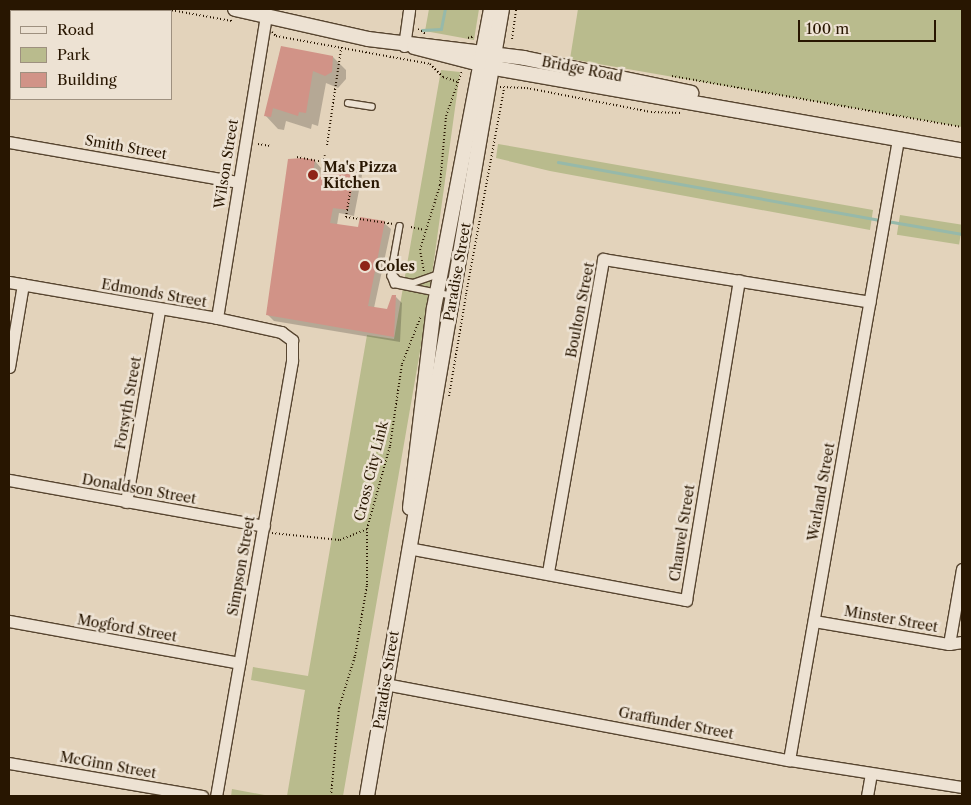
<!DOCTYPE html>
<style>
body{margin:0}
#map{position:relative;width:971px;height:805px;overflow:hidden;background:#e3d3bb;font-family:"Libre Caslon Text",serif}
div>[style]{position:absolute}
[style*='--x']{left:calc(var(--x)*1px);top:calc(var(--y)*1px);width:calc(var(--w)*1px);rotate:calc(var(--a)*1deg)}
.green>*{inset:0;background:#b9bb8d;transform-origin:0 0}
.shadow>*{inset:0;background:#0003}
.stream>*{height:2.5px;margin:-1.25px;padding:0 1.25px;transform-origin:1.25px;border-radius:1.25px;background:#96b9aa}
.building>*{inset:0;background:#d19387}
.path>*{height:2px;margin-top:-1px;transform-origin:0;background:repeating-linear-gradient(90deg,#281601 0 1px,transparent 0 3.5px)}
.roads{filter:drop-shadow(1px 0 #574530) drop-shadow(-1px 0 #574530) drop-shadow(0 1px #574530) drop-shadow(0 -1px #574530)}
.service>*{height:5.5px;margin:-2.75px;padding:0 2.75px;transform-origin:2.75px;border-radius:2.75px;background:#ede2d3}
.minor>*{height:11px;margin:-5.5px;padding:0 5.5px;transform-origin:5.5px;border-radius:5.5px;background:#ede2d3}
.tertiary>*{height:14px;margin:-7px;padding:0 7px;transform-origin:7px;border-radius:7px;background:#ede2d3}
.dots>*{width:14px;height:14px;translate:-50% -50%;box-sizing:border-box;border:2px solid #ede2d3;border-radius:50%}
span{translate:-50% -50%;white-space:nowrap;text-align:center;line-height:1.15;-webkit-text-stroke:5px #ede2d3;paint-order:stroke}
.street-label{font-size:14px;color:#281601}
.poi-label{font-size:14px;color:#281601;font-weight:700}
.left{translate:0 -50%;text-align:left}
.frame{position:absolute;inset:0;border:10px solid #281601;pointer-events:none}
.legend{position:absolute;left:10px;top:10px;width:162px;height:90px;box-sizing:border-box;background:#ede2d3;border:1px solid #9e907f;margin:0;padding:6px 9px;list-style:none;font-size:15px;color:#281601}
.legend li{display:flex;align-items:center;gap:10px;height:25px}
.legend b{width:25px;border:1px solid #9e907f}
.scale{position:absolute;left:798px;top:20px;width:138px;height:22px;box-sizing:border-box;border:2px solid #281601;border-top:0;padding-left:6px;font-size:15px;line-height:18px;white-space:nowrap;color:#281601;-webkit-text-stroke:4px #ede2d3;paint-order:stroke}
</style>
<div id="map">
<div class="green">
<div style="clip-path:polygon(429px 9px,479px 9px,474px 40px,425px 31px)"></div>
<div style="clip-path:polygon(578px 9px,962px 9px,962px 127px,570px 59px)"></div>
<div style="clip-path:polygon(441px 70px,460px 72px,427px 311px,343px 796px,287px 796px,305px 690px,251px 680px,253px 667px,308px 676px,367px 335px,394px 339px)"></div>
<div style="clip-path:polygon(498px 144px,873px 210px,870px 230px,550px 171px,496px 158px)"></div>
<div style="left:900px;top:215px;width:63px;height:20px;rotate:9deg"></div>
<div style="clip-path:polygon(232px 789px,270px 796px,231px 796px)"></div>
</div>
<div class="shadow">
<div style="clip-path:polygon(281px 48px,333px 57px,346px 70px,346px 79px,338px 88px,326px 83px,318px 126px,312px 124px,311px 129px,286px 121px,284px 130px,278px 129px,265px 115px)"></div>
<div style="clip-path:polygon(289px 161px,315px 161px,321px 168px,320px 178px,355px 168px,362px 175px,354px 216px,339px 213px,337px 225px,359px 229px,384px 223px,391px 229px,374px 308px,388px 310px,396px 297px,402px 303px,400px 342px,274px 321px,268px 315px)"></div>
</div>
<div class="stream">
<div style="--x:422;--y:30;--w:19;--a:-3"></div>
<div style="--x:441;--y:29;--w:20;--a:-79"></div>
<div style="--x:558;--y:162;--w:328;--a:10.2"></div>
<div style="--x:887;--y:221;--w:76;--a:9.8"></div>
</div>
<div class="building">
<div style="clip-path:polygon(281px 46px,333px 56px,332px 72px,325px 76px,313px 71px,306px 113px,299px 112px,298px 116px,273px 108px,271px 117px,264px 116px)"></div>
<div style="clip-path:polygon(303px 158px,315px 160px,313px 175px,321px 177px,324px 162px,356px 167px,348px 210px,333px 208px,330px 223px,358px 227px,360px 217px,385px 221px,368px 306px,387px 309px,392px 295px,396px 295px,394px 337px,266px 315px,288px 159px)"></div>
</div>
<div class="path">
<div style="--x:165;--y:9;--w:68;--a:10.2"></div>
<div style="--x:418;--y:29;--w:9;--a:32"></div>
<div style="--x:272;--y:32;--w:6;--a:45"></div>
<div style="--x:276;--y:36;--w:157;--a:10.3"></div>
<div style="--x:430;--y:64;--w:18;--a:45"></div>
<div style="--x:443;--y:77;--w:16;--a:18"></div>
<div style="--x:468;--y:38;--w:7;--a:-16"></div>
<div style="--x:512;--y:39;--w:30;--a:-82"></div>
<div style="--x:672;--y:76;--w:294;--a:10"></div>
<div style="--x:500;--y:87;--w:27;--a:2"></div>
<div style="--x:527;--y:88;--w:126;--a:11"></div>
<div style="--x:651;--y:112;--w:31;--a:2"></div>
<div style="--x:258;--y:144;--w:13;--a:9"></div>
<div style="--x:327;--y:145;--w:97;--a:-81.7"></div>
<div style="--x:297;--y:157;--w:58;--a:10.9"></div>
<div style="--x:354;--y:168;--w:50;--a:99.3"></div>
<div style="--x:346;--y:217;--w:48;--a:8.5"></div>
<div style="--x:323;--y:163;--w:8;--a:-76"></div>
<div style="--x:411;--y:227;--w:14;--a:12"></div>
<div style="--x:424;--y:271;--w:21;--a:-101"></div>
<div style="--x:420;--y:250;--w:68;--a:-72.9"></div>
<div style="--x:440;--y:185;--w:69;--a:-85"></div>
<div style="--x:446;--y:116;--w:48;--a:-70.4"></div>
<div style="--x:466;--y:294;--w:208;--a:-79.5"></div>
<div style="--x:449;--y:396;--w:102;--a:-80.4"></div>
<div style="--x:272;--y:533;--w:68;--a:5.9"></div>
<div style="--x:340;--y:540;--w:29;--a:-22"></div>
<div style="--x:331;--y:796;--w:88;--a:-84.8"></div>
<div style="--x:339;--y:708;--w:54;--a:-72.9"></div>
<div style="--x:355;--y:656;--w:72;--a:-80.4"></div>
<div style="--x:367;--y:585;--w:56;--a:-90"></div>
<div style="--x:367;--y:529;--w:86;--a:-74.5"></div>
<div style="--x:390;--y:446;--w:83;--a:-81.7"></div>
<div style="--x:402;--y:364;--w:52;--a:-68.4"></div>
</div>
<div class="roads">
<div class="service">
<div style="--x:348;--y:103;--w:24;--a:9"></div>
<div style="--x:400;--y:226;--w:51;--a:100.2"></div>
<div style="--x:391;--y:276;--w:9;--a:69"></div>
<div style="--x:394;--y:284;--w:60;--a:11.5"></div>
<div style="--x:392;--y:273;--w:9;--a:49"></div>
<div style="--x:398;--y:280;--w:15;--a:11"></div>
<div style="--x:413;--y:283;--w:28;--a:-19"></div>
</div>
<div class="minor">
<div style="--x:404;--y:46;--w:37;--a:-82"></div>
<div style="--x:9;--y:142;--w:232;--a:9.9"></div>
<div style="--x:9;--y:282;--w:211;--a:9.8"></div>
<div style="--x:217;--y:318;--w:66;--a:12.3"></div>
<div style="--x:281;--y:332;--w:14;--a:36"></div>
<div style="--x:292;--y:340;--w:21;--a:90"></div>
<div style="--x:292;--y:361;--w:442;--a:99.9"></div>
<div style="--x:217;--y:318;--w:308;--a:-80.8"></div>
<div style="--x:9;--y:367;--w:84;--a:-80.4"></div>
<div style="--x:9;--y:480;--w:259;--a:10.2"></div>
<div style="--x:126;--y:502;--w:195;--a:-80.2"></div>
<div style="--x:408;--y:548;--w:283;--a:10.6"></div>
<div style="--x:686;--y:600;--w:324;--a:-80.6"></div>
<div style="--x:548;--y:572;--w:318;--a:-80"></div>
<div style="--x:603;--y:259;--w:270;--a:9.1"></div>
<div style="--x:9;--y:621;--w:234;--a:10.3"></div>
<div style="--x:814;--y:621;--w:137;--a:9.7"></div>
<div style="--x:949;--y:644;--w:13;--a:-9"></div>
<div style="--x:949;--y:644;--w:76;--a:-80.2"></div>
<div style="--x:385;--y:684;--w:411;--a:10.7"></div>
<div style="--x:789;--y:760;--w:175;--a:8.9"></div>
<div style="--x:789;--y:760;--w:630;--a:-80.04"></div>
<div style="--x:9;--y:763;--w:196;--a:9.7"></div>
<div style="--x:867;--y:796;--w:22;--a:-80"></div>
</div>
<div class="tertiary">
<div style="--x:235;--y:9;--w:136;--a:12.7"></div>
<div style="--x:368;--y:39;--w:157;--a:6.9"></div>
<div style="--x:524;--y:58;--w:171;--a:11.8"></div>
<div style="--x:414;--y:47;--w:84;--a:14.5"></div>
<div style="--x:495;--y:68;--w:474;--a:10"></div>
<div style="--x:410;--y:508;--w:201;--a:-83.2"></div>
<div style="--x:434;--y:308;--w:304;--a:-79.2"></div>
<div style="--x:367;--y:796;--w:798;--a:-80.27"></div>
</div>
</div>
<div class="dots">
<div style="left:313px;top:175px;background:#8f2418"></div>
<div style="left:365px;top:266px;background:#8f2418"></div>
</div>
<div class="street-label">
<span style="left:582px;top:69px;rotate:11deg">Bridge Road</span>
<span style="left:126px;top:147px;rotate:10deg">Smith Street</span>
<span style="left:226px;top:164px;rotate:-81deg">Wilson Street</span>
<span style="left:457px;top:272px;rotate:-80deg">Paradise Street</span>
<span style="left:154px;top:293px;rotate:10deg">Edmonds Street</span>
<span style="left:580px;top:310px;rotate:-79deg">Boulton Street</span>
<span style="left:128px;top:403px;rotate:-80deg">Forsyth Street</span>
<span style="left:371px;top:471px;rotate:-76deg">Cross City Link</span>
<span style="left:139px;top:489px;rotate:10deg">Donaldson Street</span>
<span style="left:821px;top:492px;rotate:-80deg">Warland Street</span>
<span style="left:682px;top:533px;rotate:-81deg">Chauvel Street</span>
<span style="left:241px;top:566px;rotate:-80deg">Simpson Street</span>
<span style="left:891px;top:619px;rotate:10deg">Minster Street</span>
<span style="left:127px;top:628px;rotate:10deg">Mogford Street</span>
<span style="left:386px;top:680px;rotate:-81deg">Paradise Street</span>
<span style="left:676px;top:723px;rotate:11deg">Graffunder Street</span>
<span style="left:108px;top:765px;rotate:10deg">McGinn Street</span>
</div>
<div class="poi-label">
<span class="left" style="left:323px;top:175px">Ma's Pizza<br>Kitchen</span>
<span class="left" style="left:375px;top:266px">Coles</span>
</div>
<div class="frame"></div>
<ul class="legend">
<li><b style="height:6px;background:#ede2d3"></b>Road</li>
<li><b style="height:14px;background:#b9bb8d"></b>Park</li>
<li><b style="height:14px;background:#d19387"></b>Building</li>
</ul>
<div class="scale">100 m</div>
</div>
